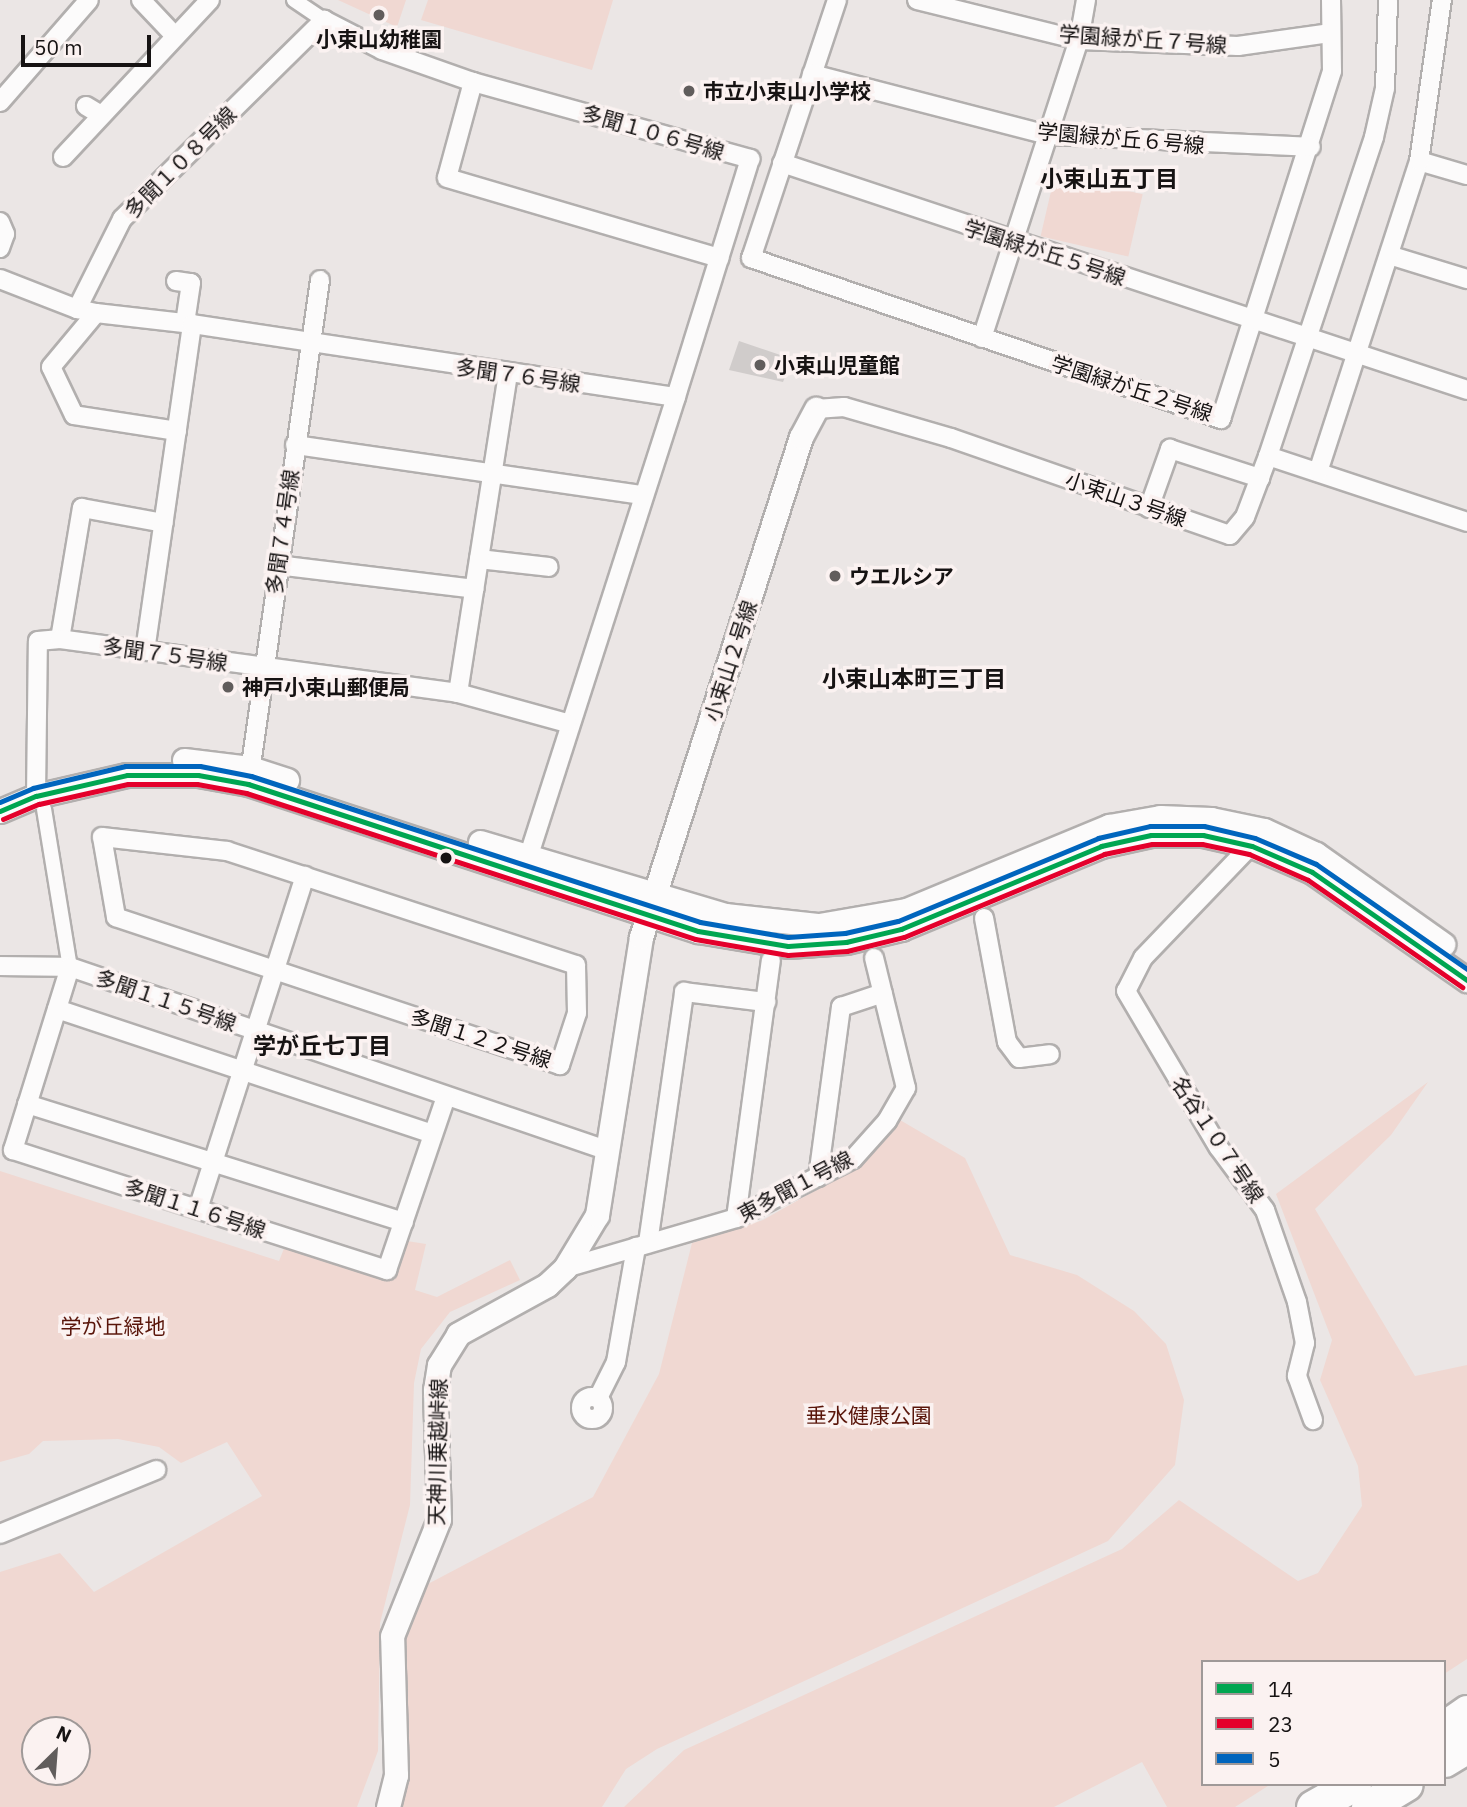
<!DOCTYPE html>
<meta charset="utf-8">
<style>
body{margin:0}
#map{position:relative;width:1467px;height:1807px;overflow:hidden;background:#ebe6e5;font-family:"IBM Plex Sans","Noto Sans JP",sans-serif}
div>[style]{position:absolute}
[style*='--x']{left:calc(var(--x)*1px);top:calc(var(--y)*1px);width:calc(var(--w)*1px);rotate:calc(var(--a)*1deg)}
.green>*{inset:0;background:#f0d8d2;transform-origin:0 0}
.building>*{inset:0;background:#d0cccb}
.roads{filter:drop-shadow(2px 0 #b2afae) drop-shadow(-2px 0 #b2afae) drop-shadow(0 2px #b2afae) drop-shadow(0 -2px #b2afae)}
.pedestrian>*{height:14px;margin:-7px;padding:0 7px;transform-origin:7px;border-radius:7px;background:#fcfbfb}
.minor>*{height:18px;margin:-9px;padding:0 9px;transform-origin:9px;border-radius:9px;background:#fcfbfb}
.minor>.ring{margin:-9px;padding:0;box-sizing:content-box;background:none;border:18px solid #fcfbfb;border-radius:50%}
.tertiary>*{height:23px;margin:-11.5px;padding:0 11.5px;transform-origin:11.5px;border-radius:11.5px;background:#fcfbfb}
.motorway>*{height:33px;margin:-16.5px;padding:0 16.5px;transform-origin:16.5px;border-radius:16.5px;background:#fcfbfb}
.bus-1>*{height:5px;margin:-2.5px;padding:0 2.5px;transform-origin:2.5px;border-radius:2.5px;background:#00a651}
.bus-2>*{height:5px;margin:-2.5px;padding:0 2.5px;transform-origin:2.5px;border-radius:2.5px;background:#e4002b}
.bus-3>*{height:5px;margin:-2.5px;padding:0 2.5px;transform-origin:2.5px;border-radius:2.5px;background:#0065bd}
.dots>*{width:19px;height:19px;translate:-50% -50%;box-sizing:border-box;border:4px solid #fbf2f1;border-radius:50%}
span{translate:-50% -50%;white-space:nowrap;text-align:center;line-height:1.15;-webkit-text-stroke:7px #fbf2f1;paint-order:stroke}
.poi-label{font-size:21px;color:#161313;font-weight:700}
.left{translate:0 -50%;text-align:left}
.street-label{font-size:21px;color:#161313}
.park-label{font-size:21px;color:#59150a}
.neighbourhood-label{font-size:23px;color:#161313;font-weight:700}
.legend{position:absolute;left:1201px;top:1660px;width:245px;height:126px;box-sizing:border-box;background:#fbf2f1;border:2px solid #9f9998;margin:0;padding:9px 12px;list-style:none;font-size:21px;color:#161313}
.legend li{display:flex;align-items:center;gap:14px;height:35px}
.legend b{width:35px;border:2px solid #9f9998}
.north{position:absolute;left:21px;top:1716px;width:70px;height:70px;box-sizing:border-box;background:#fbf2f1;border:2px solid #9f9998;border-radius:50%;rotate:25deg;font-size:19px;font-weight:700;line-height:28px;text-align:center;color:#161313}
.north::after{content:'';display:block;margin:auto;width:24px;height:32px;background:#615d5c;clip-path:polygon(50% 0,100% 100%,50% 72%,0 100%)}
.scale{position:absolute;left:21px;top:35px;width:130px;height:32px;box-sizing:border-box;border:4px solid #161313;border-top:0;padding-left:9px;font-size:21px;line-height:24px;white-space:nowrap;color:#161313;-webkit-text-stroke:5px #fbf2f1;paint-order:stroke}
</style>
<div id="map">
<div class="green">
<div style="clip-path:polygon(338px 0,406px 0,397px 27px)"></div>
<div style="clip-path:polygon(428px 0,613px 0,592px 70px,421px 20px)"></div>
<div style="left:1055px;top:174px;width:90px;height:64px;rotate:13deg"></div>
<div style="clip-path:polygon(1428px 1082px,1391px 1135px,1315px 1209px,1415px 1376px,1467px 1365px,1467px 1659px,1444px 1674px,1444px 1662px,1203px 1662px,1203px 1784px,1271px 1784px,1235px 1807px,1167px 1807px,1142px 1762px,1054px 1807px,624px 1807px,684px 1750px,1122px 1549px,1179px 1500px,1298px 1581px,1318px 1573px,1362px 1506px,1358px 1466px,1320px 1380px,1332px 1340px,1276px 1194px)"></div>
<div style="clip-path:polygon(900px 1120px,965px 1158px,1010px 1255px,1077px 1275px,1134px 1311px,1166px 1344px,1184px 1400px,1175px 1465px,1108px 1541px,657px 1749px,626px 1769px,602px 1807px,398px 1807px,409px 1754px,398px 1657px,402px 1627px,426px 1585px,593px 1497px,659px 1374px,692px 1243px,763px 1220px,855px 1168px)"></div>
<div style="clip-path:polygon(evenodd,0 1171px,279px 1261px,285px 1246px,393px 1279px,407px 1241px,426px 1244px,415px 1290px,437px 1297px,510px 1260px,520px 1280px,450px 1312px,421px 1349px,414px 1383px,410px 1505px,380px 1623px,378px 1751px,357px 1807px,0 1807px,0 1572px,60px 1553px,94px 1592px,262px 1496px,227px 1442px,181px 1463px,159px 1447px,118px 1439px,43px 1441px,29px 1454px,0 1462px,0 1171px,35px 1730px,77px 1730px,77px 1772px,35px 1772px,35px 1730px)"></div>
</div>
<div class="building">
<div style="clip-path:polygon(739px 341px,792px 359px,783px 382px,729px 370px)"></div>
</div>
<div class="roads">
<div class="pedestrian">
<div style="--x:294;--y:0;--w:36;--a:34"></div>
<div style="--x:44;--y:809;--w:160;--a:80.7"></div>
</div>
<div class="minor">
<div style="--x:141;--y:0;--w:50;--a:46.6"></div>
<div style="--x:837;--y:0;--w:272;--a:108.4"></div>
<div style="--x:751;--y:258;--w:497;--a:18.9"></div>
<div style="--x:1221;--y:419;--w:365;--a:-72.3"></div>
<div style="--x:1332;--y:71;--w:71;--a:-90.8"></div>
<div style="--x:917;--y:0;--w:167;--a:13.9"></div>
<div style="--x:1079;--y:40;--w:159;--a:2.2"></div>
<div style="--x:1238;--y:46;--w:94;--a:-8"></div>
<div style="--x:812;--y:74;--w:244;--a:14.5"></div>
<div style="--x:1048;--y:135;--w:263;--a:2.6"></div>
<div style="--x:473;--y:82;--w:99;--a:105.2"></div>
<div style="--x:447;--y:178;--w:284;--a:16.4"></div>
<div style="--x:0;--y:102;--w:135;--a:-48.9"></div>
<div style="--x:86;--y:106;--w:17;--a:31"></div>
<div style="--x:63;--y:157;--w:215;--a:-46.9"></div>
<div style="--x:1419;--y:161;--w:50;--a:16.3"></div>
<div style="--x:782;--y:163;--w:722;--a:18.33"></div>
<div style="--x:0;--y:222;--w:13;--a:67"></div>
<div style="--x:5;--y:234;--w:15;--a:110"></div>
<div style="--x:1389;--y:255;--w:82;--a:17.1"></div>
<div style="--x:0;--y:279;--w:83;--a:21.3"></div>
<div style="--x:176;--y:281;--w:15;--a:8"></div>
<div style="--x:191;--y:283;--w:40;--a:98.5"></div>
<div style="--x:96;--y:313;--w:19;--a:-168"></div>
<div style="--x:77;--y:309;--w:101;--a:-63.4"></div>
<div style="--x:122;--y:219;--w:284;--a:-44.6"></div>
<div style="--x:324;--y:20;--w:65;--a:27.3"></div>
<div style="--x:382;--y:50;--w:96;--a:19.4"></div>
<div style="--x:473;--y:82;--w:288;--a:15.5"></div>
<div style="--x:750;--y:159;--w:249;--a:107.3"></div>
<div style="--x:982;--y:338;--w:313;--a:-72"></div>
<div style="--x:1079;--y:40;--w:41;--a:-80.1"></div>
<div style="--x:816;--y:409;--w:28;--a:-4"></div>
<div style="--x:844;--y:407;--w:111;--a:16.2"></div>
<div style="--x:951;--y:438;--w:295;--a:19.2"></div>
<div style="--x:1230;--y:535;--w:23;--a:-50"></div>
<div style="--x:1245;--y:517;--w:65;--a:-69.3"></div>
<div style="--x:1268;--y:456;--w:336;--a:-71.6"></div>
<div style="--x:1374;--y:137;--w:50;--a:-77.3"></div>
<div style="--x:1385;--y:88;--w:88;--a:-88"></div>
<div style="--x:177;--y:431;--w:104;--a:-171.2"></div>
<div style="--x:74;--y:415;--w:53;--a:-115.6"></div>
<div style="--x:51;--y:367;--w:70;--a:-50.2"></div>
<div style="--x:96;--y:313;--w:97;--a:6.5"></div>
<div style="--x:295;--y:445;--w:349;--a:8.2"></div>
<div style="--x:1268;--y:456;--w:210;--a:18.3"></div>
<div style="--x:1318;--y:472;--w:327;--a:-72"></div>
<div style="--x:1419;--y:161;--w:163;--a:-81.9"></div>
<div style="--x:1149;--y:508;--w:63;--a:-70.4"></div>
<div style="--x:1170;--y:449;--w:95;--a:17.9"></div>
<div style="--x:479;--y:559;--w:70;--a:6.5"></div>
<div style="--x:277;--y:565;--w:199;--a:6.9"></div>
<div style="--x:60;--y:639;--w:133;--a:-80.5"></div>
<div style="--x:82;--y:508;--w:83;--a:10.4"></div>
<div style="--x:145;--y:651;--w:330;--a:-81.8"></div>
<div style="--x:192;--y:324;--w:489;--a:8.6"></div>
<div style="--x:676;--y:397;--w:493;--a:107.8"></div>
<div style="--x:458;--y:693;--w:323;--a:-81.1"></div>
<div style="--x:249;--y:779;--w:504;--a:-81.9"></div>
<div style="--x:36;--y:796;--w:155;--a:-89.3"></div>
<div style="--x:38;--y:641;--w:22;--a:-5"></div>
<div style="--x:60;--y:639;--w:402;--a:7.7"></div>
<div style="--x:458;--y:693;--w:113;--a:15.4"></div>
<div style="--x:102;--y:837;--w:126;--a:6.4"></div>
<div style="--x:227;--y:851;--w:367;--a:18.1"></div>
<div style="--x:576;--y:965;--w:48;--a:88.8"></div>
<div style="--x:577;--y:1013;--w:55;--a:108.1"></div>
<div style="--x:560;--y:1065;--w:468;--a:-161.6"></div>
<div style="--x:116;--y:917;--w:81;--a:-99.9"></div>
<div style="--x:1258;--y:838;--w:166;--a:133.8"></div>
<div style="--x:1143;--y:958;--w:37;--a:117"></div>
<div style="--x:1126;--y:991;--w:182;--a:59.4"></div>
<div style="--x:1219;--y:1148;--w:77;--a:53.4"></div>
<div style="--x:1265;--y:1210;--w:97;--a:70.8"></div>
<div style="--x:1297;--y:1302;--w:42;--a:79"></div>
<div style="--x:1305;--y:1343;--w:34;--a:104"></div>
<div style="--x:1297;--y:1376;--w:47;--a:70"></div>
<div style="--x:984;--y:918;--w:126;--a:79.5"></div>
<div style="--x:1007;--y:1042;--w:20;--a:53"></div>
<div style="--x:1019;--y:1058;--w:31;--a:-7"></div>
<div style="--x:0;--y:966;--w:70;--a:0.8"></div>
<div style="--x:70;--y:967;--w:566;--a:18.85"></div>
<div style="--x:70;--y:967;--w:192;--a:107.3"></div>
<div style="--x:13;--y:1150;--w:393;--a:17.8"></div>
<div style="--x:387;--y:1270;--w:183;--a:-71.2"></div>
<div style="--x:57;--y:1009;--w:396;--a:18.4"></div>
<div style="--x:27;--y:1104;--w:395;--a:17.4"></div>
<div style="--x:818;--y:1177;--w:172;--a:-82.3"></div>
<div style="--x:841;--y:1007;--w:44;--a:-18.4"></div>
<div style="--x:198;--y:1209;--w:350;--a:-72.2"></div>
<div style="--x:736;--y:1218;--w:260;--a:-82.3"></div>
<div style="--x:648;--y:1243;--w:254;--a:-81.8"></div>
<div style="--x:684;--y:992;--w:83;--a:7"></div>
<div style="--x:565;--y:1268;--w:178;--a:-16.3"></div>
<div style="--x:736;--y:1218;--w:131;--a:-26.8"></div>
<div style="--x:853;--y:1159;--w:51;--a:-48.2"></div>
<div style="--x:887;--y:1121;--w:38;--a:-60"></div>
<div style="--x:906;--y:1088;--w:134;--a:-103.8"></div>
<div class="ring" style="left:581px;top:1397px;width:4px;height:4px"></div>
<div style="--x:598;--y:1398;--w:40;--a:-63.4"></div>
<div style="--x:616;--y:1362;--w:117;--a:-80.1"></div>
<div style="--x:0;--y:1534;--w:169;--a:-22.3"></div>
</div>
<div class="tertiary">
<div style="--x:184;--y:760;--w:66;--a:6.9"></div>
<div style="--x:250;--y:768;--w:39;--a:18"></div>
<div style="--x:0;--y:811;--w:39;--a:-23"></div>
<div style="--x:36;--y:796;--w:93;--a:-13"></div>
<div style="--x:127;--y:775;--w:71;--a:0"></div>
<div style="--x:198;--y:775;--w:51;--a:10.2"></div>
<div style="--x:248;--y:784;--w:473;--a:18.1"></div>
<div style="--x:698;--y:931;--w:91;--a:9.5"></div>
<div style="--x:788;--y:946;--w:58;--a:-3.9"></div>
<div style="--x:846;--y:942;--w:57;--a:-13.3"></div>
<div style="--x:901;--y:929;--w:217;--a:-22.5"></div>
<div style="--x:1101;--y:846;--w:51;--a:-12.4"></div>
<div style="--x:1151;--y:835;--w:52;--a:0"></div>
<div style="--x:1203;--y:835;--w:50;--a:12.7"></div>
<div style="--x:1252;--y:846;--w:65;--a:23.4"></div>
<div style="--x:1312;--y:872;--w:189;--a:34.9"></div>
<div style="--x:480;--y:842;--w:256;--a:16.6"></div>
<div style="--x:725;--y:915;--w:95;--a:6.1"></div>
<div style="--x:819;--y:925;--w:88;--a:-9.8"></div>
<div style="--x:906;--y:910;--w:220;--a:-22.5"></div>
<div style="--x:1109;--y:826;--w:52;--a:-10"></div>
<div style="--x:1160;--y:817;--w:51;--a:2.2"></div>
<div style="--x:1211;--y:819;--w:54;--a:11.7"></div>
<div style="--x:1264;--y:830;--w:57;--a:24.8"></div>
<div style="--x:1316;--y:854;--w:156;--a:35.3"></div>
<div style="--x:388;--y:1807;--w:33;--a:-76"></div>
<div style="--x:396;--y:1775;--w:139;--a:-91.6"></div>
<div style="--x:392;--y:1636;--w:126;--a:-68.1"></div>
<div style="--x:439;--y:1519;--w:129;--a:-91.8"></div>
<div style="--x:435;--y:1390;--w:25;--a:-81"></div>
<div style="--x:439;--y:1365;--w:36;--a:-58"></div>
<div style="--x:458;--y:1334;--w:102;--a:-28.8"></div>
<div style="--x:547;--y:1285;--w:25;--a:-43"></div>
<div style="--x:565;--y:1268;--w:62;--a:-58.9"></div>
<div style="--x:597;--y:1215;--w:281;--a:-81"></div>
<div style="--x:641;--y:937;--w:525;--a:-72.26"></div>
<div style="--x:801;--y:437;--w:32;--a:-62"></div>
</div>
<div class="motorway">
<div style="--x:1444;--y:1728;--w:28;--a:-35"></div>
<div style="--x:1444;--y:1760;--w:27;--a:-31"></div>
<div style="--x:1313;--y:1807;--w:47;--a:-29.3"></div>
<div style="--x:1368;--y:1807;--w:44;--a:-31.2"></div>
</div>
</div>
<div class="bus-1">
<div style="--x:0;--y:811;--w:39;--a:-23"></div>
<div style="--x:36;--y:796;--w:93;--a:-13"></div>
<div style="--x:127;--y:775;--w:71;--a:0"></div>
<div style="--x:198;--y:775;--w:51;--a:10.2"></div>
<div style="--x:248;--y:784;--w:473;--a:18.1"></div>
<div style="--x:698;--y:931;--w:91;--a:9.5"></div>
<div style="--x:788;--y:946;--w:58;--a:-3.9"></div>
<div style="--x:846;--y:942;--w:57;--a:-13.3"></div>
<div style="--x:901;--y:929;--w:217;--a:-22.5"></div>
<div style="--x:1101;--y:846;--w:51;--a:-12.4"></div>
<div style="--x:1151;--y:835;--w:52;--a:0"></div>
<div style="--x:1203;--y:835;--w:50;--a:12.7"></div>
<div style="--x:1252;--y:846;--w:65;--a:23.4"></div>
<div style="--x:1312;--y:872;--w:189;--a:34.9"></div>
</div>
<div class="bus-2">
<div style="--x:3;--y:819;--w:39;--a:-23"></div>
<div style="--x:39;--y:804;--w:91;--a:-12.7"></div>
<div style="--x:128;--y:784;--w:69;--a:0"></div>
<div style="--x:197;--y:784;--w:50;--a:10.4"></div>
<div style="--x:246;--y:793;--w:472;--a:18"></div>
<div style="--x:695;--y:939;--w:94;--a:9.8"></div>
<div style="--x:788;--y:955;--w:59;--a:-3.9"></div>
<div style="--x:847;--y:951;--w:59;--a:-13.8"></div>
<div style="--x:904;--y:937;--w:217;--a:-22.5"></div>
<div style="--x:1104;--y:854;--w:49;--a:-11.8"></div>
<div style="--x:1152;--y:844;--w:50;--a:0"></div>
<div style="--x:1202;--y:844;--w:48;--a:12"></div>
<div style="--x:1249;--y:854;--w:64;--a:23.8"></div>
<div style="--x:1308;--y:880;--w:188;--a:34.8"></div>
</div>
<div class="bus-3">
<div style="--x:0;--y:802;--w:36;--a:-23"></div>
<div style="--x:33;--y:788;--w:95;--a:-13.4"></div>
<div style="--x:125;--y:766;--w:75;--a:0"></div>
<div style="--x:200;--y:766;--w:52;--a:11.1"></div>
<div style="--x:251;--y:776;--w:472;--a:18"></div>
<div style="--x:700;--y:922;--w:89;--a:9.7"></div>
<div style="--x:788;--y:937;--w:57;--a:-4"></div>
<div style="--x:845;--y:933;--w:54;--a:-12.8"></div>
<div style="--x:898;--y:921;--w:217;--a:-22.5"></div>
<div style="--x:1098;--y:838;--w:53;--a:-13"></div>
<div style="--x:1150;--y:826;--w:54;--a:0"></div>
<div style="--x:1204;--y:826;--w:52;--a:13.2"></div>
<div style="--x:1255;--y:838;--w:66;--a:23.1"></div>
<div style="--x:1316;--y:864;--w:184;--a:34.8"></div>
</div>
<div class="dots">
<div style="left:379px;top:15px;background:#615d5c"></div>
<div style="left:689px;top:91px;background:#615d5c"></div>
<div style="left:760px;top:365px;background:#615d5c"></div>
<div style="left:835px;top:576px;background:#615d5c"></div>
<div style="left:228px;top:687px;background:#615d5c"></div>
<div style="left:446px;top:858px;background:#161313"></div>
</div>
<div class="poi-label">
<span style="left:379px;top:39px">小束山幼稚園</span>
<span class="left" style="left:703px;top:91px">市立小束山小学校</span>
<span class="left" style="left:774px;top:365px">小束山児童館</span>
<span class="left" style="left:849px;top:576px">ウエルシア</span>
<span class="left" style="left:242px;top:687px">神戸小束山郵便局</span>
</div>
<div class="street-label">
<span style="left:1143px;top:39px;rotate:4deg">学園緑が丘７号線</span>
<span style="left:653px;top:132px;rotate:16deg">多聞１０６号線</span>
<span style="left:1121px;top:138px;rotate:5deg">学園緑が丘６号線</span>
<span style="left:180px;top:162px;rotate:-45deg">多聞１０８号線</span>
<span style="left:1045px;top:252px;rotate:18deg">学園緑が丘５号線</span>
<span style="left:518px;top:375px;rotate:8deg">多聞７６号線</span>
<span style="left:1132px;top:388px;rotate:18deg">学園緑が丘２号線</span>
<span style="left:1126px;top:499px;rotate:19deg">小束山３号線</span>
<span style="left:282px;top:532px;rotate:-82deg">多聞７４号線</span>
<span style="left:165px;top:654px;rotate:8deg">多聞７５号線</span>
<span style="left:730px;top:661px;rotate:-72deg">小束山２号線</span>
<span style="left:166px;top:1000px;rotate:19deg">多聞１１５号線</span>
<span style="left:481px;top:1038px;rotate:18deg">多聞１２２号線</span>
<span style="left:1218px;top:1139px;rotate:56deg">名谷１０７号線</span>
<span style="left:795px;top:1186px;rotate:-28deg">東多聞１号線</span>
<span style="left:195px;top:1208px;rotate:18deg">多聞１１６号線</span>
<span style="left:437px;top:1452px;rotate:-89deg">天神川乗越峠線</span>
</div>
<div class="park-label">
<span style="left:113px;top:1326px">学が丘緑地</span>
<span style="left:869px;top:1415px">垂水健康公園</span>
</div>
<div class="neighbourhood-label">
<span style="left:1109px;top:178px">小束山五丁目</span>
<span style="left:914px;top:678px">小束山本町三丁目</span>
<span style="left:322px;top:1045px">学が丘七丁目</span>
</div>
<ul class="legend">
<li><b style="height:9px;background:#00a651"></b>14</li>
<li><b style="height:9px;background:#e4002b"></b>23</li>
<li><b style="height:9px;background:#0065bd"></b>5</li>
</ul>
<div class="north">N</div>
<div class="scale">50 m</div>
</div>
